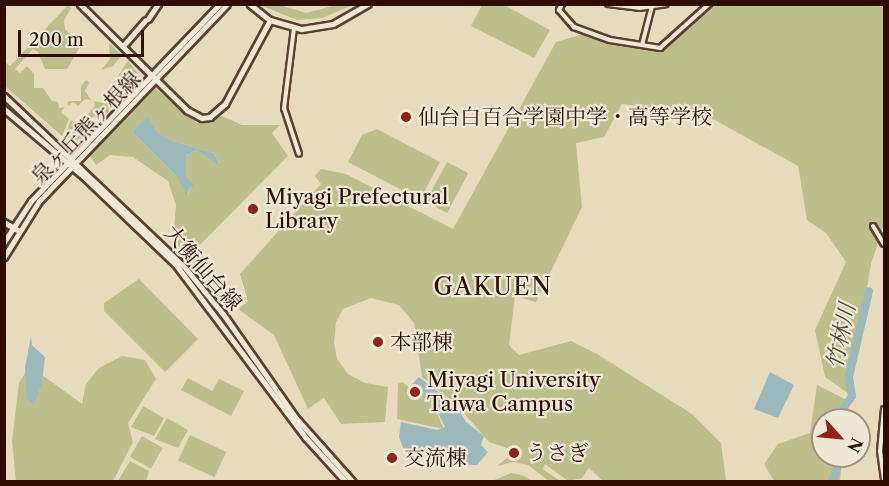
<!DOCTYPE html>
<meta charset="utf-8">
<style>
body{margin:0}
#map{position:relative;width:889px;height:486px;overflow:hidden;background:#e7dbbe;font-family:"Libre Caslon Text","Noto Serif JP",serif}
div>[style]{position:absolute}
[style*='--x']{left:calc(var(--x)*1px);top:calc(var(--y)*1px);width:calc(var(--w)*1px);rotate:calc(var(--a)*1deg)}
.green>*{inset:0;background:#bcbe8c;transform-origin:0 0}
.water>*{inset:0;background:#9bb8bc}
.river>*{height:8px;margin:-4px;padding:0 4px;transform-origin:4px;border-radius:4px;background:#9bb8bc}
.roads{filter:drop-shadow(2px 0 #5c4030) drop-shadow(-2px 0 #5c4030) drop-shadow(0 2px #5c4030) drop-shadow(0 -2px #5c4030)}
.minor>*{height:4px;margin:-2px;padding:0 2px;transform-origin:2px;border-radius:2px;background:#efe8d5}
.tertiary>*{height:4.5px;margin:-2.25px;padding:0 2.25px;transform-origin:2.25px;border-radius:2.25px;background:#efe8d5}
.secondary>*{height:5px;margin:-2.5px;padding:0 2.5px;transform-origin:2.5px;border-radius:2.5px;background:#efe8d5}
.dots>*{width:16px;height:16px;translate:-50% -50%;box-sizing:border-box;border:3px solid #efe8d5;border-radius:50%}
span{translate:-50% -50%;white-space:nowrap;text-align:center;line-height:1.15;-webkit-text-stroke:4.5px #efe8d5;paint-order:stroke}
.poi-label{font-size:21px;color:#2e0c01}
.left{translate:0 -50%;text-align:left}
.street-label{font-size:21px;color:#2e0c01}
.water-label{font-size:22px;color:#544842;font-style:italic}
.quarter-label{font-size:24px;color:#2e0c01;letter-spacing:1.5px}
.frame{position:absolute;inset:0;border:6px solid #2e0c01;pointer-events:none}
.north{position:absolute;left:811px;top:408px;width:60px;height:60px;box-sizing:border-box;background:#efe8d5;border:2px solid #a29080;border-radius:50%;rotate:117deg;font-size:16px;font-weight:700;line-height:24px;text-align:center;color:#2e0c01}
.north::after{content:'';display:block;margin:auto;width:21px;height:27px;background:#8f2418;clip-path:polygon(50% 0,100% 100%,50% 72%,0 100%)}
.scale{position:absolute;left:18px;top:30px;width:126px;height:27px;box-sizing:border-box;border:3px solid #2e0c01;border-top:0;padding-left:8px;font-size:18px;line-height:21px;white-space:nowrap;color:#2e0c01;-webkit-text-stroke:4px #efe8d5;paint-order:stroke}
</style>
<div id="map">
<div class="green">
<div style="clip-path:polygon(68px 5px,71px 8px,64px 20px,65px 29px,81px 45px,67px 69px,45px 69px,38px 52px,33px 49px,15px 69px,20px 73px,27px 66px,34px 74px,34px 88px,43px 88px,52px 101px,58px 102px,59px 108px,65px 107px,61px 112px,69px 119px,62px 136px,5px 86px,5px 62px,10px 66px)"></div>
<div style="clip-path:polygon(260px 5px,280px 5px,306px 13px,336px 5px,353px 5px,322px 18px,297px 20px)"></div>
<div style="clip-path:polygon(482px 5px,504px 5px,550px 30px,534px 58px,471px 26px)"></div>
<div style="clip-path:polygon(715px 5px,884px 5px,884px 224px,871px 264px,849px 394px,825px 377px,815px 330px,846px 262px,826px 233px,807px 220px,798px 166px,704px 114px,622px 104px,604px 137px,576px 143px,582px 207px,536px 302px,515px 296px,509px 345px,519px 355px,571px 341px,597px 354px,692px 414px,721px 443px,726px 481px,603px 481px,589px 468px,582px 478px,568px 481px,545px 464px,543px 469px,560px 481px,549px 481px,528px 465px,513px 462px,497px 466px,516px 451px,489px 442px,458px 406px,422px 377px,414px 323px,399px 305px,371px 298px,343px 309px,336px 322px,334px 343px,337px 359px,348px 374px,365px 383px,388px 387px,385px 422px,341px 424px,324px 398px,308px 409px,274px 335px,238px 309px,248px 301px,240px 274px,321px 184px,315px 176px,321px 169px,346px 174px,453px 229px,556px 42px,584px 34px,661px 50px,704px 9px)"></div>
<div style="clip-path:polygon(109px 43px,122px 55px,113px 66px,101px 70px,110px 59px)"></div>
<div style="clip-path:polygon(128px 61px,140px 76px,100px 121px,94px 116px,90px 119px,96px 125px,80px 141px,70px 142px,64px 137px,71px 120px,78px 125px,95px 106px,94px 101px,104px 103px,111px 98px,128px 77px,126px 75px,109px 94px,103px 98px)"></div>
<div style="clip-path:polygon(86px 80px,89px 83px,85px 91px,91px 100px,85px 99px,78px 106px,73px 102px,68px 106px,68px 101px,81px 101px,81px 86px)"></div>
<div style="clip-path:polygon(evenodd,155px 88px,197px 123px,222px 116px,242px 125px,280px 125px,272px 133px,288px 156px,197px 248px,198px 267px,173px 240px,176px 205px,168px 181px,133px 157px,110px 155px,96px 165px,90px 156px,155px 88px,147px 119px,158px 133px,172px 141px,214px 153px,220px 164px,196px 150px,186px 155px,186px 177px,194px 187px,190px 187px,188px 195px,177px 177px,132px 132px,147px 119px)"></div>
<div style="clip-path:polygon(377px 129px,440px 162px,422px 196px,417px 198px,348px 162px,362px 135px)"></div>
<div style="left:447px;top:162px;width:24px;height:45px;rotate:28deg"></div>
<div style="clip-path:polygon(139px 279px,198px 339px,165px 372px,104px 311px,104px 303px)"></div>
<div style="clip-path:polygon(122px 356px,145px 360px,156px 379px,128px 423px,133px 442px,113px 481px,16px 482px,12px 441px,19px 383px,27px 370px,34px 369px,82px 404px,86px 384px,99px 368px)"></div>
<div style="clip-path:polygon(188px 378px,212px 391px,219px 379px,244px 391px,231px 416px,181px 390px)"></div>
<div style="clip-path:polygon(402px 382px,433px 405px,444px 429px,397px 419px,398px 384px)"></div>
<div style="clip-path:polygon(817px 385px,847px 400px,845px 420px,823px 420px,823px 456px,842px 456px,840px 481px,774px 481px,764px 464px,778px 444px,810px 433px)"></div>
<div style="clip-path:polygon(143px 406px,164px 418px,154px 436px,131px 427px)"></div>
<div style="clip-path:polygon(167px 418px,188px 430px,178px 448px,155px 439px)"></div>
<div style="left:190px;top:435px;width:40px;height:28px;rotate:25deg"></div>
<div style="left:142px;top:436px;width:24px;height:24px;rotate:30deg"></div>
<div style="clip-path:polygon(130px 461px,149px 471px,146px 481px,118px 481px)"></div>
<div style="clip-path:polygon(511px 473px,522px 475px,533px 481px,492px 481px)"></div>
</div>
<div class="water">
<div style="clip-path:polygon(62px 38px,65px 41px,60px 48px,42px 46px,47px 40px)"></div>
<div style="clip-path:polygon(147px 118px,158px 133px,172px 141px,214px 153px,219px 163px,221px 166px,196px 150px,186px 155px,186px 177px,195px 187px,190px 187px,187px 196px,177px 177px,132px 132px)"></div>
<div style="clip-path:polygon(31px 336px,32px 345px,45px 357px,42px 382px,34px 405px,27px 399px,25px 368px)"></div>
<div style="clip-path:polygon(770px 372px,794px 385px,778px 418px,754px 409px)"></div>
<div style="clip-path:polygon(419px 377px,457px 406px,466px 422px,484px 436px,481px 445px,488px 452px,477px 465px,460px 465px,446px 451px,447px 446px,428px 454px,404px 450px,399px 437px,401px 422px,437px 430px,445px 427px,434px 405px,409px 387px)"></div>
</div>
<div class="river">
<div style="--x:844;--y:420;--w:10;--a:-101"></div>
<div style="--x:842;--y:410;--w:17;--a:-54"></div>
<div style="--x:852;--y:396;--w:19;--a:-99"></div>
<div style="--x:849;--y:377;--w:88;--a:-76.9"></div>
<div style="--x:832;--y:482;--w:28;--a:-69"></div>
</div>
<div class="roads">
<div class="minor">
<div style="--x:562;--y:4;--w:7;--a:117"></div>
<div style="--x:559;--y:10;--w:23;--a:49"></div>
<div style="--x:574;--y:27;--w:38;--a:20"></div>
<div style="--x:610;--y:40;--w:51;--a:9.1"></div>
<div style="--x:660;--y:48;--w:66;--a:-41.9"></div>
<div style="--x:608;--y:4;--w:31;--a:7"></div>
<div style="--x:639;--y:8;--w:27;--a:-8"></div>
<div style="--x:294;--y:28;--w:81;--a:97.1"></div>
<div style="--x:284;--y:108;--w:48;--a:71.9"></div>
<div style="--x:642;--y:45;--w:40;--a:-75.6"></div>
<div style="--x:873;--y:226;--w:21;--a:59"></div>
<div style="--x:884;--y:409;--w:42;--a:95.4"></div>
<div style="--x:880;--y:451;--w:30;--a:82"></div>
</div>
<div class="tertiary">
<div style="--x:80;--y:4;--w:151;--a:44.7"></div>
<div style="--x:187;--y:110;--w:17;--a:28"></div>
<div style="--x:202;--y:118;--w:8;--a:-7"></div>
<div style="--x:210;--y:117;--w:20;--a:-41"></div>
<div style="--x:225;--y:104;--w:95;--a:-61.8"></div>
<div style="--x:250;--y:4;--w:26;--a:39"></div>
<div style="--x:270;--y:20;--w:33;--a:16"></div>
<div style="--x:302;--y:29;--w:31;--a:-9"></div>
<div style="--x:333;--y:24;--w:40;--a:-29.7"></div>
<div style="--x:148;--y:19;--w:18;--a:-56"></div>
<div style="--x:124;--y:45;--w:32;--a:-49"></div>
<div style="--x:4;--y:222;--w:16;--a:30"></div>
</div>
<div class="secondary">
<div style="--x:4;--y:96;--w:251;--a:43.5"></div>
<div style="--x:186;--y:269;--w:58;--a:50.6"></div>
<div style="--x:223;--y:314;--w:126;--a:55"></div>
<div style="--x:295;--y:417;--w:87;--a:48.3"></div>
<div style="--x:4;--y:109;--w:104;--a:40.3"></div>
<div style="--x:83;--y:176;--w:129;--a:43.7"></div>
<div style="--x:176;--y:265;--w:216;--a:53.1"></div>
<div style="--x:306;--y:438;--w:59;--a:47.7"></div>
<div style="--x:4;--y:242;--w:49;--a:-56.6"></div>
<div style="--x:31;--y:201;--w:273;--a:-46.2"></div>
<div style="--x:4;--y:257;--w:66;--a:-58"></div>
<div style="--x:39;--y:201;--w:272;--a:-46.3"></div>
</div>
</div>
<div class="dots">
<div style="left:406px;top:117px;background:#8f2418"></div>
<div style="left:253px;top:209px;background:#8f2418"></div>
<div style="left:378px;top:342px;background:#8f2418"></div>
<div style="left:415px;top:392px;background:#8f2418"></div>
<div style="left:514px;top:453px;background:#8f2418"></div>
<div style="left:392px;top:458px;background:#8f2418"></div>
</div>
<div class="poi-label">
<span class="left" style="left:418px;top:117px">仙台白百合学園中学・高等学校</span>
<span class="left" style="left:265px;top:209px">Miyagi Prefectural<br>Library</span>
<span class="left" style="left:390px;top:342px">本部棟</span>
<span class="left" style="left:427px;top:392px">Miyagi University<br>Taiwa Campus</span>
<span class="left" style="left:526px;top:453px">うさぎ</span>
<span class="left" style="left:404px;top:458px">交流棟</span>
</div>
<div class="street-label">
<span style="left:86px;top:128px;rotate:-46deg">泉ヶ丘熊ヶ根線</span>
<span style="left:203px;top:268px;rotate:49deg">大衡仙台線</span>
</div>
<div class="water-label">
<span style="left:841px;top:336px;rotate:-78deg">竹林川</span>
</div>
<div class="quarter-label">
<span style="left:493px;top:287px">GAKUEN</span>
</div>
<div class="frame"></div>
<div class="north">N</div>
<div class="scale">200 m</div>
</div>
